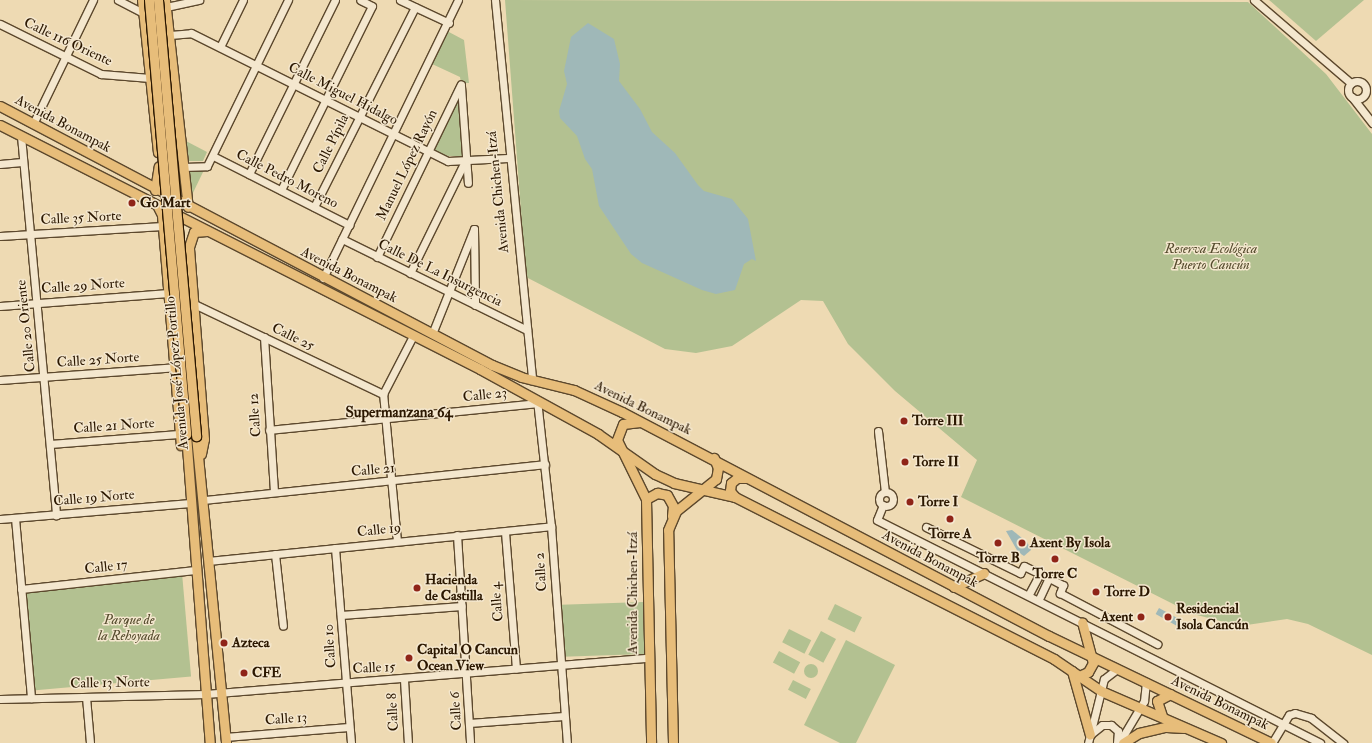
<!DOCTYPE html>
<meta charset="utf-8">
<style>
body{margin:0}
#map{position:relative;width:1372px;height:743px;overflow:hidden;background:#eedab3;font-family:"IM FELL Double Pica",serif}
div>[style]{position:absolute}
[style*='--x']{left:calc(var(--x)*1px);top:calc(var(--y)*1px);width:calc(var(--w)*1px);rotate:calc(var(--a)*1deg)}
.green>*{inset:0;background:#b3c191;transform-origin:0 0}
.round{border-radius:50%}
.water>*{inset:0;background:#9fb8b8;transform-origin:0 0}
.roads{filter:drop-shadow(1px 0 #5c482d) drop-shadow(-1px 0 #5c482d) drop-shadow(0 1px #5c482d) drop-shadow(0 -1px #5c482d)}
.minor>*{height:7px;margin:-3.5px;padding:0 3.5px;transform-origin:3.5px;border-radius:3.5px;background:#f4e7ce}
.minor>.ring{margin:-3.5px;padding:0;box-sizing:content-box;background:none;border:7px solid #f4e7ce;border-radius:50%}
.major>*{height:9px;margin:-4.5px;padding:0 4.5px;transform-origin:4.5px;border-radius:4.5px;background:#e7bd7a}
.bridges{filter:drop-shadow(1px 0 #2b1700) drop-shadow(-1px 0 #2b1700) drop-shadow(0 1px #2b1700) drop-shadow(0 -1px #2b1700)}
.major-bridge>*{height:9px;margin:-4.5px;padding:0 4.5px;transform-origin:4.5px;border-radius:4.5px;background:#e7bd7a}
.dots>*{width:11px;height:11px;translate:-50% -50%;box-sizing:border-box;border:2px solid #f4e7ce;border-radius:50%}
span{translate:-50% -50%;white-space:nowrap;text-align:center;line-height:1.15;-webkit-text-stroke:3px #f4e7ce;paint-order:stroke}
.street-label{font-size:14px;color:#2b1700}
.poi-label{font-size:14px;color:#2b1700;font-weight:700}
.left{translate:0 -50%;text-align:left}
.right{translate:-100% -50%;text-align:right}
.park-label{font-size:14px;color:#544a2c;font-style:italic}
.neighbourhood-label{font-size:15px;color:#2b1700;font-weight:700}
</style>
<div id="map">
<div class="green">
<div style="clip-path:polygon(505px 0,1248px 2px,1326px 74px,1372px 134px,1372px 655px,1308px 624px,1287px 619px,1240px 626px,1193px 614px,961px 497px,977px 460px,895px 391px,848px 344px,823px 301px,801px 300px,732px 346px,696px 353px,665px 349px,526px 277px)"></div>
<div style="clip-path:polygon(1269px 0,1364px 0,1316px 41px)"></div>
<div style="clip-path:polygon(447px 31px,464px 40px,469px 83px,461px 83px,460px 77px,432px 64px)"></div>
<div style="clip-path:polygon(460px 89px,463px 156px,448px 156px,431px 149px)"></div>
<div style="clip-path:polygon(184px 140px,207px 152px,203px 161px,186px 161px)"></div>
<div style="clip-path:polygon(204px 170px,190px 199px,187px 171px)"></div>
<div style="left:182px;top:573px;width:104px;height:159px;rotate:85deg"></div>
<div style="left:643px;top:602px;width:52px;height:82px;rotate:88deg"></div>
<div style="left:835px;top:604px;width:30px;height:17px;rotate:26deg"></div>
<div style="left:789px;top:629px;width:25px;height:15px;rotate:27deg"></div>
<div style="left:821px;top:631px;width:17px;height:27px;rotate:28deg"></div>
<div style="clip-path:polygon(846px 640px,895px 665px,856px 743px,840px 743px,804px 725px)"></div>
<div style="left:779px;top:651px;width:24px;height:13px;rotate:28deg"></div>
<div class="round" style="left:804px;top:664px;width:14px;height:14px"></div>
<div style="left:793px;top:680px;width:20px;height:11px;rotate:27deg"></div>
</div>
<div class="water">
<div style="clip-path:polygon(588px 23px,614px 39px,620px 64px,619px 81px,640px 109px,652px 132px,675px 153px,698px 185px,704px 191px,732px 199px,748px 219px,756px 261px,752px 259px,744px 264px,735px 290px,716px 294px,702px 290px,642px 263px,631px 254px,599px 206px,592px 169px,585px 159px,577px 136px,560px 118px,559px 111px,567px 84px,564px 71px,571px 37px)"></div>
<div style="clip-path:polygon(1012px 530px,1027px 542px,1031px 550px,1024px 556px,1018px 552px,1006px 531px)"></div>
<div style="left:1159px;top:608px;width:25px;height:7px;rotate:29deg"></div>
</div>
<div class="roads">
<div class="minor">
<div style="--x:118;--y:0;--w:27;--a:27"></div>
<div style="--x:400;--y:0;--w:54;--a:25.1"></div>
<div style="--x:495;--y:0;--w:382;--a:84.4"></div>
<div style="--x:1254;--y:0;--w:128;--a:40.6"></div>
<div style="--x:166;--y:7;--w:34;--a:-12"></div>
<div style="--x:0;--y:24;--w:113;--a:26.3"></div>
<div style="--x:101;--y:74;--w:49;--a:4.7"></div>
<div style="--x:170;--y:35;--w:21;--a:-5"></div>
<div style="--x:191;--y:33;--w:287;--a:26.5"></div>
<div style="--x:448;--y:161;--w:60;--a:-2.9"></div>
<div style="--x:220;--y:47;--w:52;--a:-63.9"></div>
<div class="ring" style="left:1348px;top:81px;width:11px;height:11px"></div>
<div style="--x:461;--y:86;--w:97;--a:85.9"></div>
<div style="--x:1352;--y:97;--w:33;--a:52"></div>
<div style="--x:33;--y:124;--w:138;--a:-64.2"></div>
<div style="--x:21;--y:136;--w:381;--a:84.7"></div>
<div style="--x:213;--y:156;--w:153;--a:26.9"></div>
<div style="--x:0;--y:164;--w:22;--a:-5"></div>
<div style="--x:183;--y:167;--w:24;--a:-2"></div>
<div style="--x:207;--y:166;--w:185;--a:-64"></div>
<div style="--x:249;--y:174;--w:194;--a:-63.7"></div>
<div style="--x:281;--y:190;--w:205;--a:-63.7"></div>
<div style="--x:372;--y:6;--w:13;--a:-153"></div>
<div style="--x:314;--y:207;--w:224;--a:-63.2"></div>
<div style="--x:0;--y:236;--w:163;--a:-3.5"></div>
<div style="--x:342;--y:239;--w:206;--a:26.2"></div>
<div style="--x:377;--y:257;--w:192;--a:-64.1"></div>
<div style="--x:410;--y:273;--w:125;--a:-63.8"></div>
<div style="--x:323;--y:278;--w:309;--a:-64.1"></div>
<div style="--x:192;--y:303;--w:212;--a:25.5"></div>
<div style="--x:0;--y:306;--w:169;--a:-4.4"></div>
<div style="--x:432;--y:334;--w:113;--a:-68.2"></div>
<div style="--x:474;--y:229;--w:76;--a:89.2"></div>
<div style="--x:264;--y:337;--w:155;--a:86.3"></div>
<div style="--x:0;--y:380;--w:175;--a:-4.2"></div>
<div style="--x:537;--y:400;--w:127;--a:83.7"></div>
<div style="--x:551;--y:526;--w:218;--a:85.8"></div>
<div style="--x:269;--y:430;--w:270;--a:-5.7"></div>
<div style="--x:878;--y:431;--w:61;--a:83.5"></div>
<div style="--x:50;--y:444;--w:129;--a:-4.4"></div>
<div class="ring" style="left:879px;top:492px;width:7px;height:7px"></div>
<div style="--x:204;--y:500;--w:343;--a:-6"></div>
<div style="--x:883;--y:505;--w:16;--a:112"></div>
<div style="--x:877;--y:520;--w:496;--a:26.7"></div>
<div style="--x:15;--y:518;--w:181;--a:84.9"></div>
<div style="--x:0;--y:519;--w:191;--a:-4.8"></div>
<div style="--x:926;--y:527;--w:105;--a:26.1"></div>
<div style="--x:1020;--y:573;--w:8;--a:-60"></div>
<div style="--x:1024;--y:566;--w:28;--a:26"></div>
<div style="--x:1049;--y:578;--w:16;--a:27"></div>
<div style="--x:1063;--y:585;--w:9;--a:111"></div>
<div style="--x:1060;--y:593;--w:110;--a:27.7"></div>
<div style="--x:505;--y:532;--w:137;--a:85.4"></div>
<div style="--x:457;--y:535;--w:208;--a:86.4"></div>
<div style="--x:397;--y:541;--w:148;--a:-95.4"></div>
<div style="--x:383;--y:394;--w:65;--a:-62.7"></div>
<div style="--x:335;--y:548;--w:196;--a:85.3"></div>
<div style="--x:275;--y:554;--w:72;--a:83.7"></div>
<div style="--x:209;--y:561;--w:344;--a:-5.8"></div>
<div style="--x:21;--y:589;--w:175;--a:-6.2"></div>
<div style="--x:1029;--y:594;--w:24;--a:-62"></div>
<div style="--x:1039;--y:599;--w:23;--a:-65"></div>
<div style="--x:341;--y:615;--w:121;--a:-4.3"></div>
<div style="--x:404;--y:680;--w:63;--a:86.4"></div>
<div style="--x:86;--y:697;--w:46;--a:85"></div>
<div style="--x:0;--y:699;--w:206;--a:-1.4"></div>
<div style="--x:206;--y:694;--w:443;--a:-4.7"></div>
<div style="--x:469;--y:723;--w:95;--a:-4.2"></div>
<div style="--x:1091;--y:734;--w:14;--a:-39"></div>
<div style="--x:1102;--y:725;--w:9;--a:0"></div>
<div style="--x:1111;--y:725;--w:9;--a:41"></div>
<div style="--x:1118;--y:731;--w:12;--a:95"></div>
<div style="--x:225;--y:737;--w:124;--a:-4.6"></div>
<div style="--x:1088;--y:743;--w:66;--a:-76"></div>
<div style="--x:1104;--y:679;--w:16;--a:-38"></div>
<div style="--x:1119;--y:743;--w:49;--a:-59.2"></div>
<div style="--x:1144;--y:701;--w:19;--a:-84"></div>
<div style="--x:1272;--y:743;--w:33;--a:-59"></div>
<div style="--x:1289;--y:715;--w:6;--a:-18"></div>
<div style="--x:1295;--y:713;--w:17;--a:17"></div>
<div style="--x:1311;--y:718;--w:41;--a:38"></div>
</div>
<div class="major">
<div style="--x:142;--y:0;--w:153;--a:84"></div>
<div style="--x:165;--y:0;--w:208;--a:83.7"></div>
<div style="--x:0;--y:106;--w:556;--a:27.76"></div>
<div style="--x:492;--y:365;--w:31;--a:22"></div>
<div style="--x:521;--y:377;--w:55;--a:13.8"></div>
<div style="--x:574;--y:390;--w:53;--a:24.6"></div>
<div style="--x:622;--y:412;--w:482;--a:27.7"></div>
<div style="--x:1049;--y:636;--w:246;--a:25.7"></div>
<div style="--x:0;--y:125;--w:538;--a:26.95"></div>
<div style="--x:480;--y:369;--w:135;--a:28.8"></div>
<div style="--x:598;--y:434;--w:70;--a:35.1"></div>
<div style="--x:655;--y:474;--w:21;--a:25"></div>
<div style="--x:674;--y:483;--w:63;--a:12.9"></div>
<div style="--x:735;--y:497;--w:358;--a:26.9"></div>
<div style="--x:1054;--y:659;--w:57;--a:34.2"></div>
<div style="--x:1101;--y:691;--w:131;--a:23.4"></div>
<div style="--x:155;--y:190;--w:24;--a:-81"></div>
<div style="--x:157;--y:205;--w:11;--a:63"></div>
<div style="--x:162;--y:215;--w:231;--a:85.3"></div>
<div style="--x:640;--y:422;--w:17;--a:173"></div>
<div style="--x:623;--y:424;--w:17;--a:111"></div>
<div style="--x:617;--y:440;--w:66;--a:63.8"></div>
<div style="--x:646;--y:499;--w:244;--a:88.8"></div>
<div style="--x:186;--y:434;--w:310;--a:85.6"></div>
<div style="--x:196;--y:436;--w:308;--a:84.4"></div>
<div style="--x:201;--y:454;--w:15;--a:-79"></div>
<div style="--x:204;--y:439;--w:193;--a:-94.5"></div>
<div style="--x:189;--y:247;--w:16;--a:-72"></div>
<div style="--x:194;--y:232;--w:13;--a:-4"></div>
<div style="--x:735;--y:497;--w:8;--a:-130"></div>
<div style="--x:730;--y:491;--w:8;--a:-83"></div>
<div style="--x:731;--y:483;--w:8;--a:-40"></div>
<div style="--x:737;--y:478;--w:9;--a:0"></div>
<div style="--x:646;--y:499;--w:13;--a:-29"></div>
<div style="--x:657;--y:493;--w:10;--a:11"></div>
<div style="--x:667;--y:495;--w:13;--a:61"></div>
<div style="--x:673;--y:506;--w:10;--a:96"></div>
<div style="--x:954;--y:587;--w:33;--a:-25"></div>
<div style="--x:1072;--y:671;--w:66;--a:74.3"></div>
<div style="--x:1079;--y:676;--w:10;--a:-24"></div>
<div style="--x:1088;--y:672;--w:10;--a:-61"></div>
<div style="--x:1093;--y:663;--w:42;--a:-105"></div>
<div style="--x:1162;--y:716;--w:16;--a:-108"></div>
<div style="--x:1157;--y:701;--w:15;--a:-28"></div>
<div style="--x:673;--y:743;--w:213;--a:-91.3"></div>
<div style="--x:668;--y:530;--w:21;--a:-67"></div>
<div style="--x:676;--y:511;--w:51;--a:-38.7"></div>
<div style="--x:716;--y:479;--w:11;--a:-80"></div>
<div style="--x:718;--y:468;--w:11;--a:-112"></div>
<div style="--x:1123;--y:743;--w:19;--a:-32"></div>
<div style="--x:1139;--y:733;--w:28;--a:-13"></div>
<div style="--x:1166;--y:727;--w:18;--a:3"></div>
</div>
</div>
<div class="bridges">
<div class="major-bridge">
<div style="--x:149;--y:0;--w:436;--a:85.1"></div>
<div style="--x:158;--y:0;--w:438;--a:85"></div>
</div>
</div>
<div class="dots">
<div style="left:132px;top:203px;background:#8f2418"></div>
<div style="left:904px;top:421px;background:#8f2418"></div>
<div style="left:905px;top:462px;background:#8f2418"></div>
<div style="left:910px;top:502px;background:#8f2418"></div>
<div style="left:950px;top:519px;background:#8f2418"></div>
<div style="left:998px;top:543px;background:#8f2418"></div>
<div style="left:1022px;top:543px;background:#8f2418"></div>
<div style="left:1055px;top:559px;background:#8f2418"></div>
<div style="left:417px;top:588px;background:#8f2418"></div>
<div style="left:1096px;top:592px;background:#8f2418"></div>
<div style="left:1141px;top:617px;background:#8f2418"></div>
<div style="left:1168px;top:617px;background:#8f2418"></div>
<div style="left:224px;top:643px;background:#8f2418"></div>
<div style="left:409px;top:658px;background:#8f2418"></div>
<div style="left:244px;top:673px;background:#8f2418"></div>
</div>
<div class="street-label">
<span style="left:68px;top:42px;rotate:25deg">Calle 116 Oriente</span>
<span style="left:343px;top:94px;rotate:27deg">Calle Miguel Hidalgo</span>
<span style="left:63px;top:124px;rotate:28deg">Avenida Bonampak</span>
<span style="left:331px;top:144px;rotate:-64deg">Calle Pípila</span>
<span style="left:407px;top:165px;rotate:-64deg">Manuel López Rayón</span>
<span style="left:287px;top:179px;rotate:27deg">Calle Pedro Moreno</span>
<span style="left:498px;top:192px;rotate:-96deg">Avenida Chichen-Itzá</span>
<span style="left:81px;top:218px;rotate:-3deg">Calle 35 Norte</span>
<span style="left:440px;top:273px;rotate:26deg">Calle De La Insurgencia</span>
<span style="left:349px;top:275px;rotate:27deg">Avenida Bonampak</span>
<span style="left:83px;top:286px;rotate:-4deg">Calle 29 Norte</span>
<span style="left:26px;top:326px;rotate:-96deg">Calle 20 Oriente</span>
<span style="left:293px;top:337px;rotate:26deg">Calle 25</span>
<span style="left:98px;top:360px;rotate:-4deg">Calle 25 Norte</span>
<span style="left:177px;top:373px;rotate:-95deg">Avenida José López Portillo</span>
<span style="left:485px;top:395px;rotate:-6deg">Calle 23</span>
<span style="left:643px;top:408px;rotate:26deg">Avenida Bonampak</span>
<span style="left:255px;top:415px;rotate:-94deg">Calle 12</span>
<span style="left:114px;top:426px;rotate:-4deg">Calle 21 Norte</span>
<span style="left:373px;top:470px;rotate:-5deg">Calle 21</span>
<span style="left:94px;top:498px;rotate:-5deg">Calle 19 Norte</span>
<span style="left:379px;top:530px;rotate:-6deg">Calle 19</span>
<span style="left:930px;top:559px;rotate:28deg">Avenida Bonampak</span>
<span style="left:106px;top:567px;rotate:-6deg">Calle 17</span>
<span style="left:541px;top:572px;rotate:-94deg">Calle 2</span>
<span style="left:633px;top:593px;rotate:-90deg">Avenida Chichen-Itzá</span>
<span style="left:497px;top:602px;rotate:-95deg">Calle 4</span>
<span style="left:330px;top:646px;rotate:-94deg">Calle 10</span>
<span style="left:374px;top:668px;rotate:-3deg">Calle 15</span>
<span style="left:110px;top:683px;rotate:-1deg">Calle 13 Norte</span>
<span style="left:1220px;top:703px;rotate:26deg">Avenida Bonampak</span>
<span style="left:456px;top:711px;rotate:-93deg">Calle 6</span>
<span style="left:393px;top:712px;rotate:-93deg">Calle 8</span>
<span style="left:286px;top:719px;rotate:-4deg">Calle 13</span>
</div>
<div class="poi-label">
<span class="left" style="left:140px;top:203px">Go Mart</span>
<span class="left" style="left:912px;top:421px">Torre III</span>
<span class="left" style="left:913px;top:462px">Torre II</span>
<span class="left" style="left:918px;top:502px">Torre I</span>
<span style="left:950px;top:534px">Torre A</span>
<span class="left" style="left:1030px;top:543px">Axent By Isola</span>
<span style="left:998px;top:558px">Torre B</span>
<span style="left:1055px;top:574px">Torre C</span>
<span class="left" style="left:425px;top:588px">Hacienda<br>de Castilla</span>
<span class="left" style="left:1104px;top:592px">Torre D</span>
<span class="left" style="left:1176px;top:617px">Residencial<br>Isola Cancún</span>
<span class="right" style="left:1133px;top:617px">Axent</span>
<span class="left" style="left:232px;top:643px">Azteca</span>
<span class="left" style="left:417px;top:658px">Capital O Cancun<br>Ocean View</span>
<span class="left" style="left:252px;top:673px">CFE</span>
</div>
<div class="park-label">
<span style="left:1211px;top:257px">Reserva Ecológica<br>Puerto Cancún</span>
<span style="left:129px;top:628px">Parque de<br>la Rehoyada</span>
</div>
<div class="neighbourhood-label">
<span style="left:399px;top:413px">Supermanzana 64</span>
</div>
</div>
